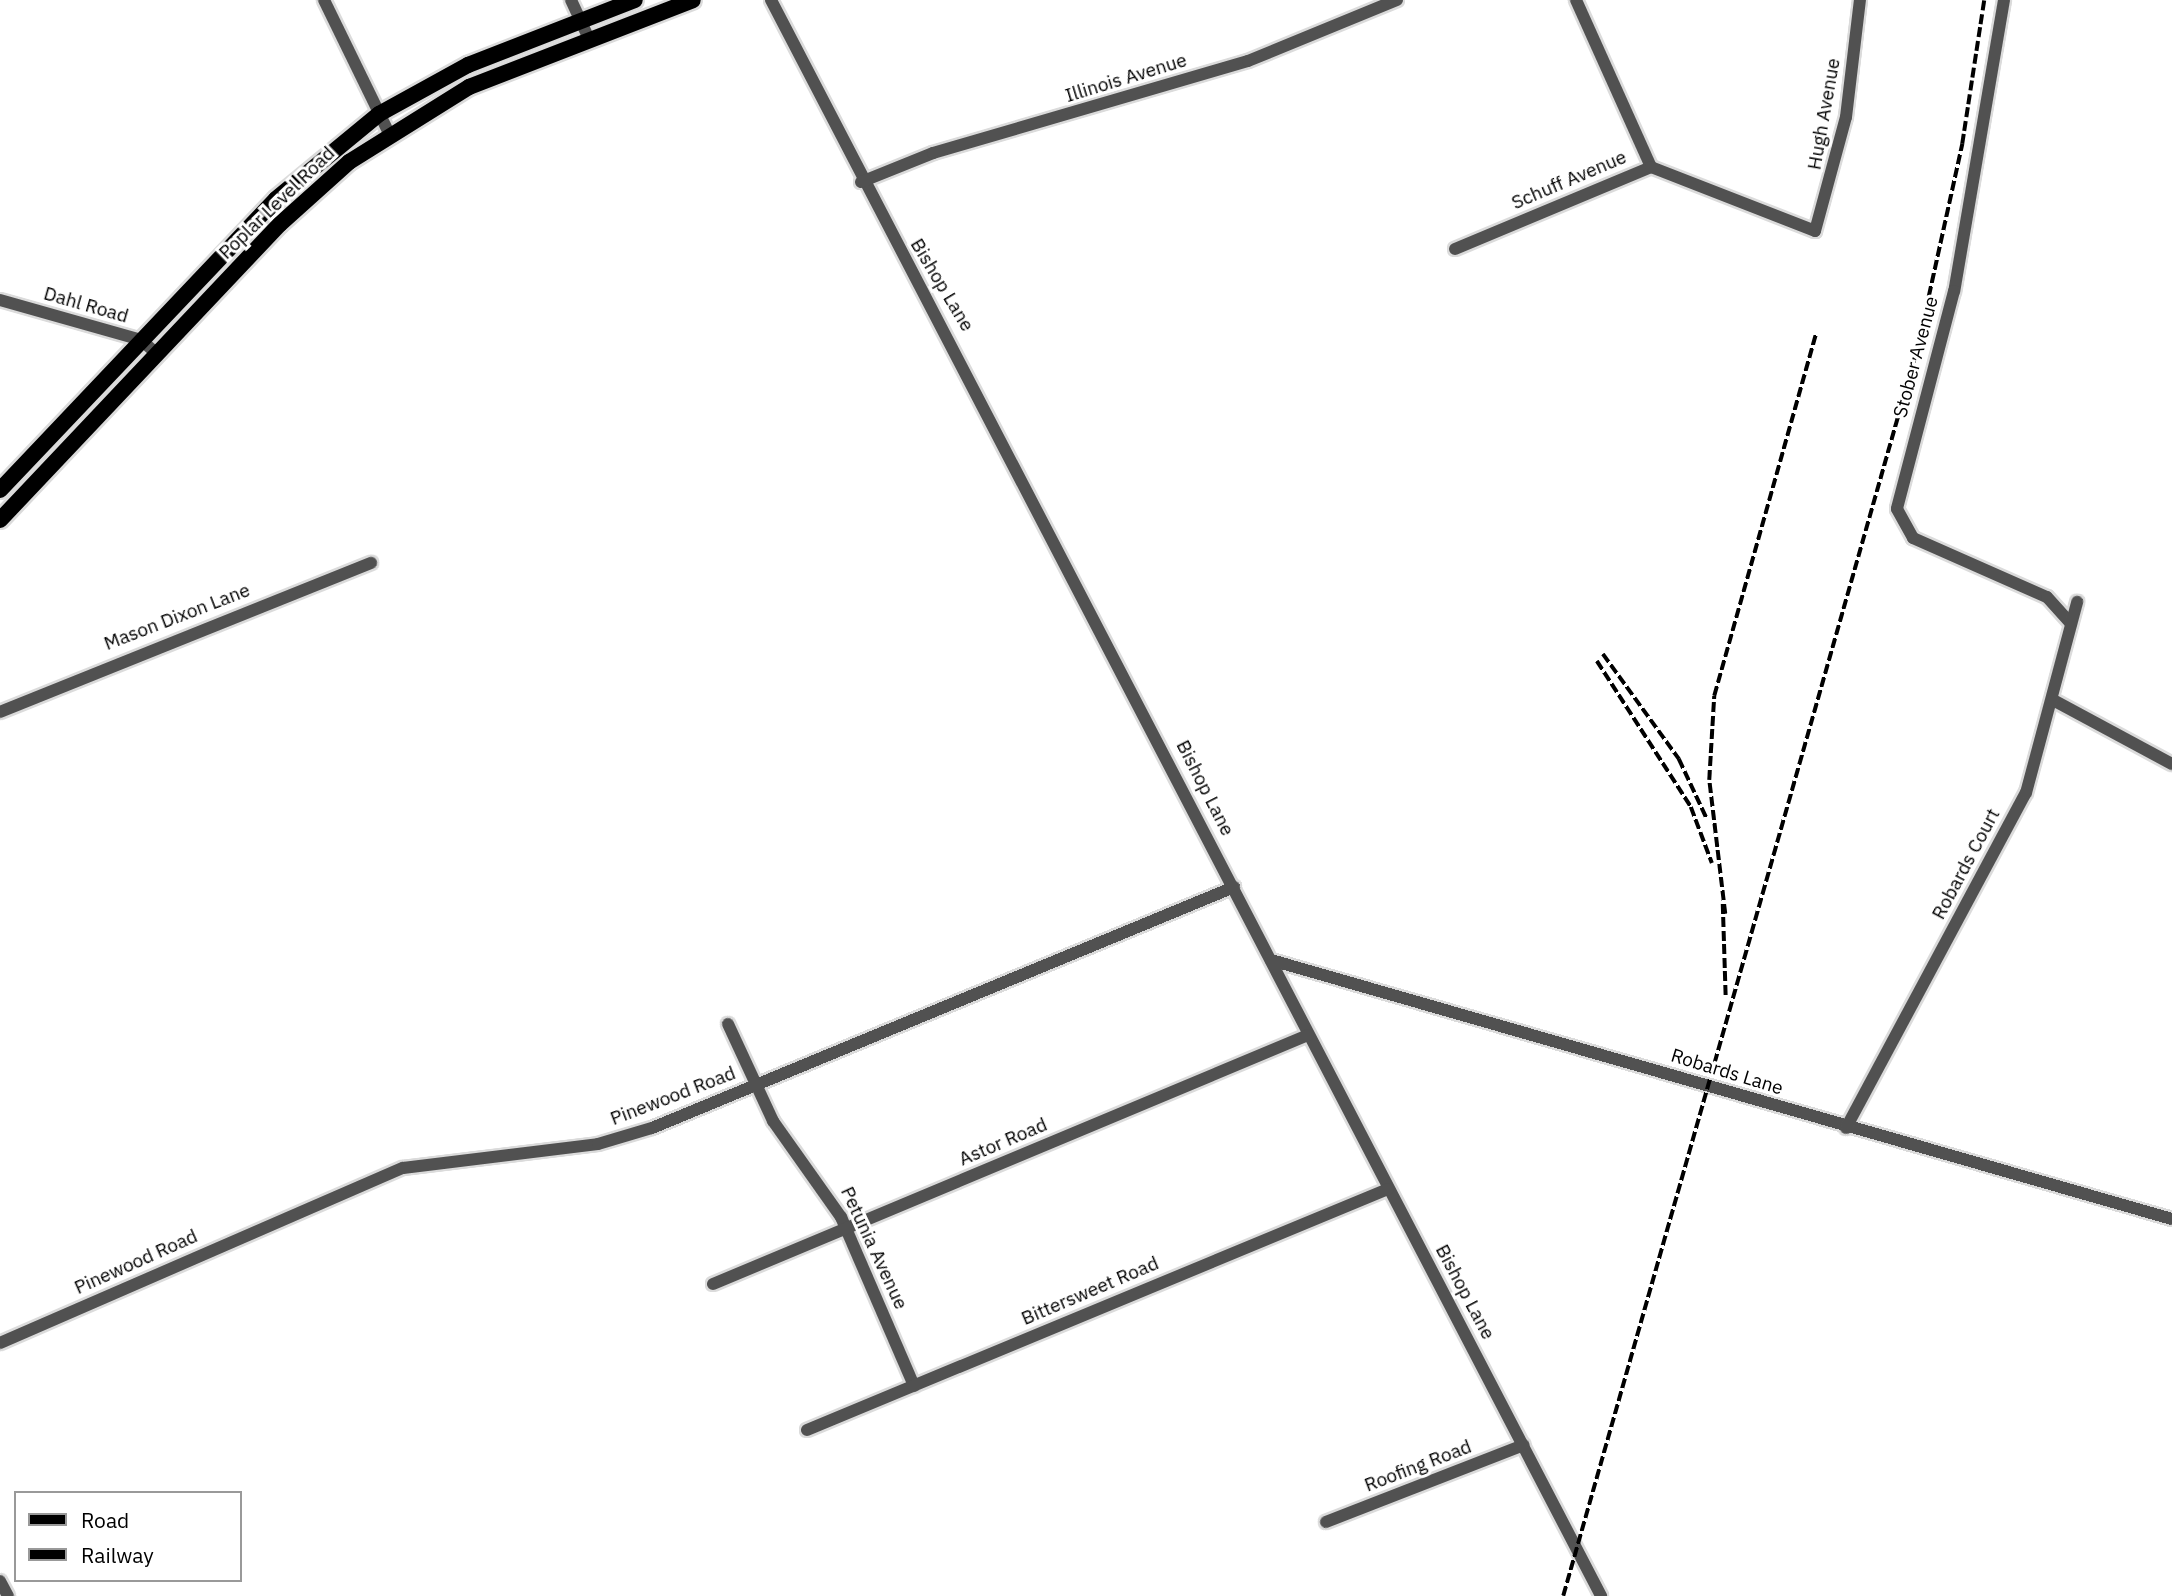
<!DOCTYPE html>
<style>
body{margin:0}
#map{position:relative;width:2172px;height:1596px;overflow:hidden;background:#fff;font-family:"IBM Plex Sans",sans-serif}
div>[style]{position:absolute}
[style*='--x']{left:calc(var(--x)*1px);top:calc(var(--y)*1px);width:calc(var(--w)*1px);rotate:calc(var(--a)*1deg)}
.roads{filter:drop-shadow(2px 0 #dbdbdb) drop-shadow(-2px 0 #dbdbdb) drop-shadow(0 2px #dbdbdb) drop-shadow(0 -2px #dbdbdb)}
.minor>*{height:12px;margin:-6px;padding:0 6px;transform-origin:6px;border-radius:6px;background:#515151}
.major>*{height:16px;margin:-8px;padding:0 8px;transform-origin:8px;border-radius:8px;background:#000}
.rail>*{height:3.5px;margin-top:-1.75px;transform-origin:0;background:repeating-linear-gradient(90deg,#000 0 10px,transparent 0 13.5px)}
span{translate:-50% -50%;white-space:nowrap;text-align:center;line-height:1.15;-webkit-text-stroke:6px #fff;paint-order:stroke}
.street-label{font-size:19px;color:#000}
.legend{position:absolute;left:14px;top:1491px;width:228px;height:91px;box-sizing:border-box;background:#fff;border:2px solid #999;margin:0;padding:9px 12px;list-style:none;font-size:21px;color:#000}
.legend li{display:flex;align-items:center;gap:14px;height:35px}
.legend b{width:35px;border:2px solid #999}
</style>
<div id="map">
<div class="roads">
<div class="minor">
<div style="--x:324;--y:0;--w:148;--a:64"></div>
<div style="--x:571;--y:0;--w:43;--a:65.2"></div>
<div style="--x:771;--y:0;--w:1799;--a:62.52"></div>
<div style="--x:1576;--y:0;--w:183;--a:65.8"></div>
<div style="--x:2004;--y:0;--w:295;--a:99.7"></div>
<div style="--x:1954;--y:291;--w:225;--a:104.7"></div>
<div style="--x:1897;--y:509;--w:33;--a:61"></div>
<div style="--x:1913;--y:538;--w:146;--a:23.8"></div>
<div style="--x:2047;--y:597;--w:36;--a:48"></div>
<div style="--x:861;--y:182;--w:78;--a:-21.9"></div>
<div style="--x:933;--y:153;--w:328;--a:-16.3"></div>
<div style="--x:1248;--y:61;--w:161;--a:-22.3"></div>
<div style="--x:1455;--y:249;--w:212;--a:-22.7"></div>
<div style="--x:1651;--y:167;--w:176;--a:21.3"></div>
<div style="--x:1815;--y:231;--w:118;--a:-74.8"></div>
<div style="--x:1846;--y:117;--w:118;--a:-83.2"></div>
<div style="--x:0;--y:300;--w:147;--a:15.8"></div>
<div style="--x:141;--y:340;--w:21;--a:41"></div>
<div style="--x:2053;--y:700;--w:135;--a:28.3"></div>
<div style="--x:0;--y:712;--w:400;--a:-21.9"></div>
<div style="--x:1271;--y:960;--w:937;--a:16.04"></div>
<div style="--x:728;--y:1024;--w:107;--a:65.1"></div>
<div style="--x:773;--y:1121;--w:118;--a:54.7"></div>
<div style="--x:841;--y:1217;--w:184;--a:66.6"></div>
<div style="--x:1846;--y:1128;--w:380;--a:-61.8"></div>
<div style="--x:2026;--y:793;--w:198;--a:-75"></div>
<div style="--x:713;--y:1284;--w:645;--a:-22.71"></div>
<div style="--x:0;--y:1343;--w:439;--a:-23.5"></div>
<div style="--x:403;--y:1168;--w:196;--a:-7"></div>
<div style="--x:598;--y:1144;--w:56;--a:-16.5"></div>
<div style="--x:652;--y:1128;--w:630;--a:-22.49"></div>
<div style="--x:807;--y:1430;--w:629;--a:-22.53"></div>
<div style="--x:1326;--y:1522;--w:212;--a:-21.3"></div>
<div style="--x:0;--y:1581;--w:17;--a:62"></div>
</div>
<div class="major">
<div style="--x:0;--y:490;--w:401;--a:-46.5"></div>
<div style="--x:276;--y:199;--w:134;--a:-39.5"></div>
<div style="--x:379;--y:114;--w:102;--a:-28.8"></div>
<div style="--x:468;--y:65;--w:179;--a:-21.3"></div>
<div style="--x:0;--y:520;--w:407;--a:-46.6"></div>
<div style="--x:280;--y:224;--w:93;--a:-41.9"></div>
<div style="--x:349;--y:162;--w:142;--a:-32"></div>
<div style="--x:469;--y:87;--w:240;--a:-21.2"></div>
</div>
</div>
<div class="rail">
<div style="--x:1603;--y:654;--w:130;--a:54.1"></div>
<div style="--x:1679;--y:759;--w:66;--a:65"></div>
<div style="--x:1597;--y:661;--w:174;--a:57.2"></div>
<div style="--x:1691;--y:807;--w:60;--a:69.4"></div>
<div style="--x:1723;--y:904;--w:94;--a:88.2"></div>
<div style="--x:1725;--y:914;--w:135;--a:-96.8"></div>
<div style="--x:1709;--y:780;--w:84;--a:-86.6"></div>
<div style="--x:1714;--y:696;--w:376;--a:-74.3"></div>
<div style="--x:1563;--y:1596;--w:1296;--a:-74.15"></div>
<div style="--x:1917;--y:349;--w:210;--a:-77.6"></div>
<div style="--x:1962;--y:144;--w:146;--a:-81.3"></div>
</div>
<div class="street-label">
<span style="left:1126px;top:78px;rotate:-17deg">Illinois Avenue</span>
<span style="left:1824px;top:114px;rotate:-80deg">Hugh Avenue</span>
<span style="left:1569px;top:180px;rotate:-23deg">Schuff Avenue</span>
<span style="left:277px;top:203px;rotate:-44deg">Poplar Level Road</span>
<span style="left:942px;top:285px;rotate:59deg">Bishop Lane</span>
<span style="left:86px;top:305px;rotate:16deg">Dahl Road</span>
<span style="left:1916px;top:357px;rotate:-75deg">Stober Avenue</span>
<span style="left:177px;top:617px;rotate:-21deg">Mason Dixon Lane</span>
<span style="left:1205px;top:788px;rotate:63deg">Bishop Lane</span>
<span style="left:1966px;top:864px;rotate:-62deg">Robards Court</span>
<span style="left:1727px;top:1072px;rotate:17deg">Robards Lane</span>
<span style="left:673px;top:1096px;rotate:-21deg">Pinewood Road</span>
<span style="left:1003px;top:1142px;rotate:-23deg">Astor Road</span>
<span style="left:874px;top:1248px;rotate:65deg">Petunia Avenue</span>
<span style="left:136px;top:1262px;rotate:-24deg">Pinewood Road</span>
<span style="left:1090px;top:1291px;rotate:-23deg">Bittersweet Road</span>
<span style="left:1465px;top:1292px;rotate:62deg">Bishop Lane</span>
<span style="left:1418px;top:1466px;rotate:-21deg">Roofing Road</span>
</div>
<ul class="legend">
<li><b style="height:9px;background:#000"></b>Road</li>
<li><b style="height:9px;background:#000"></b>Railway</li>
</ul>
</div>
